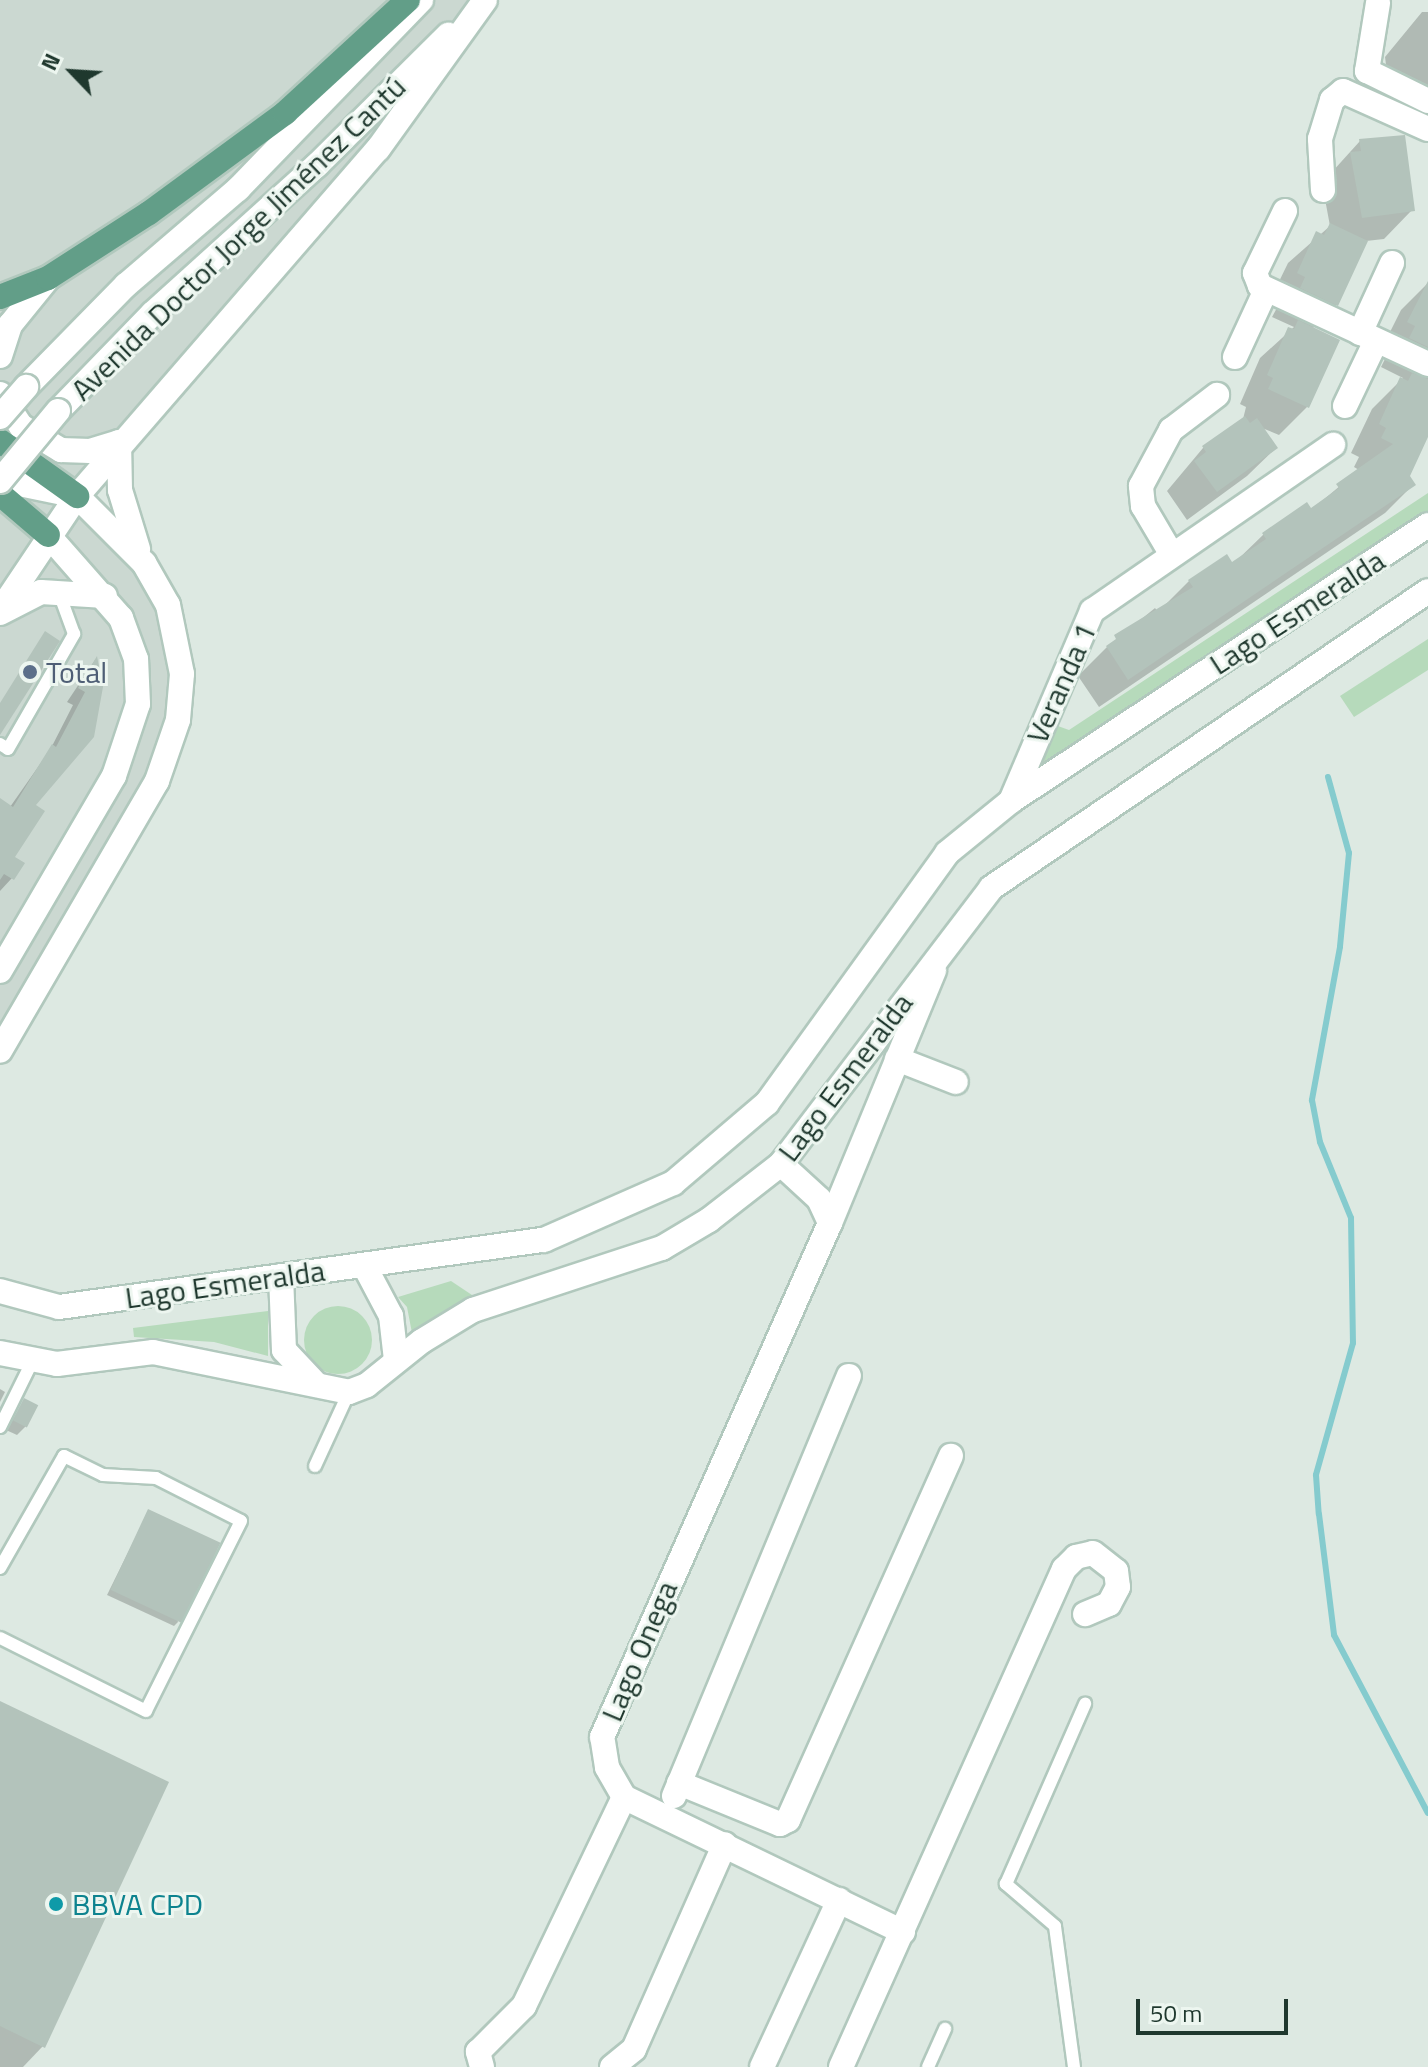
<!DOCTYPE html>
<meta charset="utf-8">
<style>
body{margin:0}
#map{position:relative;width:1428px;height:2067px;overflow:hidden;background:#dde9e2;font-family:"Titillium Web",sans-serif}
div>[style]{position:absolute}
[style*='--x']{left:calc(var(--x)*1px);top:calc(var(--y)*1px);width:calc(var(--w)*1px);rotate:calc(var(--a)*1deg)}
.built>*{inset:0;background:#cbd8d1}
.green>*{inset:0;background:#b6dabb}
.round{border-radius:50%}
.shadow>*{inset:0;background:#0003}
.stream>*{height:6px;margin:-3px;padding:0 3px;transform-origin:3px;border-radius:3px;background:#85cbce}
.building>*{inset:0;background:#b3c3bb;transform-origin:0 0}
.roads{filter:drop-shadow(2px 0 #b1c8bd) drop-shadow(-2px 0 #b1c8bd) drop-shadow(0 2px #b1c8bd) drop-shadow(0 -2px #b1c8bd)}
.lane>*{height:12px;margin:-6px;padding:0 6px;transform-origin:6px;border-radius:6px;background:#fff}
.street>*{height:24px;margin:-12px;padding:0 12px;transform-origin:12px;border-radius:12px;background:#fff}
.secondary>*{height:24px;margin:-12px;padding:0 12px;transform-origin:12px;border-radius:12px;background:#fff}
.primary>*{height:24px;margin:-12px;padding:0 12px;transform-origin:12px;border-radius:12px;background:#629e88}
.bridges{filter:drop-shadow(2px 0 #b1c8bd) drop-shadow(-2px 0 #b1c8bd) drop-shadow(0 2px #b1c8bd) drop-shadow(0 -2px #b1c8bd)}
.secondary-bridge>*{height:24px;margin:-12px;padding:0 12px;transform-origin:12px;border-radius:12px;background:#fff}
.dots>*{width:22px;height:22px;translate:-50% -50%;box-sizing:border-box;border:4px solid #edf6f0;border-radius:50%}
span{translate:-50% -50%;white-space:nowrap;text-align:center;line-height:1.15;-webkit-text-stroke:6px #edf6f0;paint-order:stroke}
.street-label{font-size:30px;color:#1f382e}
.service-label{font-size:30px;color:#4e5e75}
.left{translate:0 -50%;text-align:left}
.culture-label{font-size:30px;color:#0d838f}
.north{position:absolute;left:32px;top:32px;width:80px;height:80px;-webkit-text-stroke:6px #edf6f0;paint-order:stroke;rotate:295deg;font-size:22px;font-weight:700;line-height:32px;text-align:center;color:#1f382e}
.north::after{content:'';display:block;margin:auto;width:28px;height:36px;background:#1f382e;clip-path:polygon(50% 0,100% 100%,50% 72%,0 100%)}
.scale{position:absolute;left:1136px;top:1999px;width:152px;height:36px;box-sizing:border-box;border:4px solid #1f382e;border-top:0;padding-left:10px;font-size:24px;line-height:28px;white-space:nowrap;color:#1f382e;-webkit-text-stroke:6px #edf6f0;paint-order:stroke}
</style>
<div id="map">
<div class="built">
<div style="clip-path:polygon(0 0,483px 0,439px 67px,77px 496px,168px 605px,178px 720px,0 1051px)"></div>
</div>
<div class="green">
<div style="clip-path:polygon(1428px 493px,1428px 525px,1011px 801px,1044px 721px,1069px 730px)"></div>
<div style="clip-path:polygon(1428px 639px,1428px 670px,1354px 717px,1340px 696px)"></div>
<div style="clip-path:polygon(451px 1281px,475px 1297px,412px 1333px,407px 1307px,398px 1297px)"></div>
<div class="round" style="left:304px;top:1306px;width:68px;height:68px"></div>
<div style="clip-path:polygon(268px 1311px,268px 1356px,214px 1342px,134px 1337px,133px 1328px)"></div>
</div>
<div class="shadow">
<div style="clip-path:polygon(1422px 12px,1428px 12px,1428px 112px,1406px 116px,1400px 102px,1391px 103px,1385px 57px)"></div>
<div style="clip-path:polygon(1360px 141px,1412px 210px,1384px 239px,1366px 241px,1336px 305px,1312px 329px,1307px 407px,1279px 435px,1262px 428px,1276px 448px,1247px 476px,1187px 520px,1167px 491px,1203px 448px,1243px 419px,1246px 407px,1240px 404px,1260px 358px,1294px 327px,1272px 317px,1278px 306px,1269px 302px,1288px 263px,1330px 226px,1322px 183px)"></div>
<div style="clip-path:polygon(1428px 283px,1428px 433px,1408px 476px,1414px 484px,1385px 513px,1099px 707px,1078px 676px,1107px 647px,1155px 608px,1158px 612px,1189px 581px,1232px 565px,1264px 534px,1310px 511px,1359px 470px,1354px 467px,1359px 457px,1351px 453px,1372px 409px,1403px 378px,1381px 367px,1387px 355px,1380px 352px,1401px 310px)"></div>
<div style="clip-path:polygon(95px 660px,101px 687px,33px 806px,13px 857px,12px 878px,0 891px,0 801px,10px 807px,50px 750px,73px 705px,67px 702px)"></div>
<div style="clip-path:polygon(0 1389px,5px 1392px,0 1402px)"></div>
<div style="clip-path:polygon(25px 1401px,26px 1426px,17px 1435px,6px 1430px)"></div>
<div style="clip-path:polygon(148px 1512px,178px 1622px,174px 1626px,107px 1595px)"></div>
<div style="clip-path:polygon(0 1703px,43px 2046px,23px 2067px,0 2067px)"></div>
</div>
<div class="stream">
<div style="--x:1328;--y:777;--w:79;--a:74.6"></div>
<div style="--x:1349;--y:853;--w:94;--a:95.5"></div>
<div style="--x:1340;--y:947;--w:156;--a:100.4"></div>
<div style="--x:1312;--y:1100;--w:43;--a:79.2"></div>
<div style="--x:1320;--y:1142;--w:82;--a:67.8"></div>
<div style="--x:1351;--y:1218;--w:125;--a:89.1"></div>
<div style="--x:1353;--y:1343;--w:137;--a:105.7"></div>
<div style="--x:1316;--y:1475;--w:39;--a:86"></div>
<div style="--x:1319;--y:1514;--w:122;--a:82.9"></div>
<div style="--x:1334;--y:1635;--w:201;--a:62.2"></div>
</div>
<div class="building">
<div style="clip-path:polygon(1405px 135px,1415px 211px,1362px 218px,1350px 152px,1361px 151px,1359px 139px)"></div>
<div style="clip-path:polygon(1330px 223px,1368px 241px,1338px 306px,1300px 288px,1305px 277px,1297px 273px,1316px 231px,1324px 235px)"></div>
<div style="clip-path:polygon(1428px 281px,1428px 347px,1409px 338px,1415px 326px,1407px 322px)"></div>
<div style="clip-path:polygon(1298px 320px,1340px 340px,1309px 408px,1268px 389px,1273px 378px,1267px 375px,1288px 327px,1294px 329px)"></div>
<div style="clip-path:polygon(1412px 373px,1428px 379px,1428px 437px,1410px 476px,1416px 485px,1128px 680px,1106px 646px,1116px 639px,1114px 635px,1193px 587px,1188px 580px,1227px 554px,1232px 562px,1266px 539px,1262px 533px,1307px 502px,1311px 508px,1339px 488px,1336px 484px,1393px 444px,1381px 438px,1386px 428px,1379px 424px,1400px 377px,1408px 381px)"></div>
<div style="clip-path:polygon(1245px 416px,1250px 423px,1257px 418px,1278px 448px,1217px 492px,1194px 461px,1206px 452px,1202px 446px)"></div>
<div style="clip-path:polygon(45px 631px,60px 641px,0 735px,0 703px)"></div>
<div style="clip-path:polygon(97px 656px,103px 687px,94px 737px,36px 805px,45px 811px,15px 857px,25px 863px,14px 880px,4px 874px,0 880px,0 798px,13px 807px,52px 744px,56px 747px,85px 692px,78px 688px)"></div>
<div style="left:24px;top:1398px;width:16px;height:25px;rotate:27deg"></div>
<div style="left:148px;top:1509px;width:80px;height:89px;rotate:25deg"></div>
<div style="clip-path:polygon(0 1701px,169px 1782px,45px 2048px,0 2026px)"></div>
</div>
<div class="roads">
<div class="lane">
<div style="--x:0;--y:744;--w:9;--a:32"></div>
<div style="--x:8;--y:749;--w:133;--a:-60.1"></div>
<div style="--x:74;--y:634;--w:44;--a:-110.1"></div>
<div style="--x:0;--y:1427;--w:72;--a:-63.8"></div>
<div style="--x:315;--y:1466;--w:81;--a:-65.3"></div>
<div style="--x:0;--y:1568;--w:129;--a:-60.3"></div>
<div style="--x:64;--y:1456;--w:43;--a:26"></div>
<div style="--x:103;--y:1475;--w:53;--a:3.2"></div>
<div style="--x:156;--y:1478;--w:95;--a:26.8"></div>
<div style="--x:241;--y:1521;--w:212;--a:116.6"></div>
<div style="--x:146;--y:1711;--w:163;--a:-153.4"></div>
<div style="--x:928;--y:2067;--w:42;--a:-65.9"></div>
<div style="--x:1074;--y:2067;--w:142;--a:-97.7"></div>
<div style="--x:1055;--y:1926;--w:65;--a:-139.4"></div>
<div style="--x:1006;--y:1884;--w:197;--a:-66.3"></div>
</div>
<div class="street">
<div style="--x:1378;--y:3;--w:69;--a:99.2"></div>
<div style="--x:1367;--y:71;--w:68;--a:26.2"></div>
<div style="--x:1323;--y:190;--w:51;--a:-93.4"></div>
<div style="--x:1320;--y:139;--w:41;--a:-72.9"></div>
<div style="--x:1332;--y:100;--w:14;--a:-39"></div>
<div style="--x:1343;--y:91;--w:93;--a:24.1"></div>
<div style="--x:1285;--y:211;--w:69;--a:115.8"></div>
<div style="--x:1255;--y:273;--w:14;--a:69"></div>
<div style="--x:1260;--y:286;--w:185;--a:24.9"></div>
<div style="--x:1360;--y:333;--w:77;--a:-65.4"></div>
<div style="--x:1235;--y:357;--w:74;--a:-65.2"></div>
<div style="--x:1345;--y:406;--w:72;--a:-64.5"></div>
<div style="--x:1172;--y:555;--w:57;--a:-120.6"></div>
<div style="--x:1143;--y:506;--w:20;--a:-96"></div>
<div style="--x:1141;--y:486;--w:64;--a:-61.8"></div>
<div style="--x:1171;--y:430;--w:58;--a:-37.3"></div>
<div style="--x:1011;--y:801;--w:207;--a:-66.9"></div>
<div style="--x:1092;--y:611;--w:293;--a:-34.6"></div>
<div style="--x:897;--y:1059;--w:63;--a:21.3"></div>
<div style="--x:781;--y:1164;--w:52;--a:42.6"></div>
<div style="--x:819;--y:1199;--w:26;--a:65"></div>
<div style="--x:679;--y:1783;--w:109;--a:22.1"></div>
<div style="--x:780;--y:1824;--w:9;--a:-27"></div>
<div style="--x:788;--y:1820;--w:399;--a:-65.9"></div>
<div style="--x:674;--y:1796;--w:455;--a:-67.4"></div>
<div style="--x:903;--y:1932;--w:310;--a:-154.2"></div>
<div style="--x:624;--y:1797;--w:34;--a:-120"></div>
<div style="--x:607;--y:1767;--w:30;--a:-99"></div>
<div style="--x:602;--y:1737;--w:562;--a:-66.08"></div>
<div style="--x:830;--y:1223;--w:273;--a:-67.6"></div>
<div style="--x:482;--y:2067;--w:16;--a:-105"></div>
<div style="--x:478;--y:2052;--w:65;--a:-45"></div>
<div style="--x:524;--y:2006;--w:232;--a:-64.4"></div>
<div style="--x:612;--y:2067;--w:28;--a:-39"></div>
<div style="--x:634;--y:2049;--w:224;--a:-66.1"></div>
<div style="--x:762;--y:2067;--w:184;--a:-65.2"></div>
<div style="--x:841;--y:2067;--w:546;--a:-65.88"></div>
<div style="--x:1064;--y:1569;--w:17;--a:-45"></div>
<div style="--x:1076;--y:1557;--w:17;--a:-13"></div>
<div style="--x:1093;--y:1553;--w:29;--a:38"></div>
<div style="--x:1116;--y:1571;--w:16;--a:83"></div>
<div style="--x:1118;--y:1587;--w:19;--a:118"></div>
<div style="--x:1109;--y:1604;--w:26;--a:157"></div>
</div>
<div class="secondary">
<div style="--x:0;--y:356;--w:33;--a:-72"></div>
<div style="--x:10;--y:325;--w:60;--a:-51"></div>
<div style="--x:26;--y:387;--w:143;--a:-45.6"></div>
<div style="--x:126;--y:285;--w:148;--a:-40.6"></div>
<div style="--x:238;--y:189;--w:263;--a:-45.9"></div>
<div style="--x:0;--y:394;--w:38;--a:57"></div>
<div style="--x:21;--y:426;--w:47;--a:31"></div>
<div style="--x:61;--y:450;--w:29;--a:2"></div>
<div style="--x:90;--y:451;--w:30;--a:-17"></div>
<div style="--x:58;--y:411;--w:136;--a:-45.9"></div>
<div style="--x:153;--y:313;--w:221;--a:-42.1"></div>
<div style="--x:317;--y:165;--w:185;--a:-44.8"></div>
<div style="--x:119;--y:442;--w:48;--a:88.8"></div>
<div style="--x:120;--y:490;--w:62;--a:73"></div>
<div style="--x:0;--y:480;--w:79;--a:11.7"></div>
<div style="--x:77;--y:496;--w:95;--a:45"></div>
<div style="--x:144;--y:563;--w:48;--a:60.3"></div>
<div style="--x:168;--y:605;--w:70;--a:78.5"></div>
<div style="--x:182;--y:674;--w:46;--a:95"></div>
<div style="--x:178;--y:720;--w:65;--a:109"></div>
<div style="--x:157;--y:781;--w:312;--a:120.2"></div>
<div style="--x:0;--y:611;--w:138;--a:-56.2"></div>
<div style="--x:77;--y:496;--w:459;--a:-49.1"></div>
<div style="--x:378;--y:149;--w:183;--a:-54.3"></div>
<div style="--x:0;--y:613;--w:46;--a:-27.1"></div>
<div style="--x:41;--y:592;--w:64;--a:3.6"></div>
<div style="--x:0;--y:971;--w:226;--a:-59.7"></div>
<div style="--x:114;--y:776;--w:76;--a:-71.6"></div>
<div style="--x:138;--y:704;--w:45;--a:-92.5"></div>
<div style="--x:136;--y:659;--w:44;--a:-110.1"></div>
<div style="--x:121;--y:618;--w:111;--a:-131.3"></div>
<div style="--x:364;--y:1265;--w:58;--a:62.1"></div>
<div style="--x:391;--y:1316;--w:44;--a:83.5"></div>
<div style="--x:281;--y:1276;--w:74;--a:87.7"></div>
<div style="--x:284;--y:1350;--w:47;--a:46.7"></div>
<div style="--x:0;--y:1291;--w:61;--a:15.2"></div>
<div style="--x:59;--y:1307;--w:490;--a:-7.9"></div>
<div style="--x:544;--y:1240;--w:141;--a:-23.8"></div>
<div style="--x:673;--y:1183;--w:123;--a:-40.4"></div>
<div style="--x:767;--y:1103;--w:308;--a:-54.2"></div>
<div style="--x:947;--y:853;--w:82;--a:-39.1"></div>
<div style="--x:1011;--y:801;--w:500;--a:-33.5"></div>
<div style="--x:0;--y:1353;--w:58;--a:10.9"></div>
<div style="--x:57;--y:1364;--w:97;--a:-7.1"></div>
<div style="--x:153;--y:1352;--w:200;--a:11.5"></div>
<div style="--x:349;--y:1392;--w:19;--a:-21"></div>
<div style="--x:367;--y:1385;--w:70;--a:-38.7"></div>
<div style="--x:422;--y:1341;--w:60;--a:-31.3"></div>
<div style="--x:473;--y:1310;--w:199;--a:-18.2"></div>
<div style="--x:662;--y:1248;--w:55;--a:-30.8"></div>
<div style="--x:709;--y:1220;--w:91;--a:-37.9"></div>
<div style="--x:781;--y:1164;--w:347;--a:-52.7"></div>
<div style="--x:991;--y:888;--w:528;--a:-34.2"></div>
</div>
<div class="primary">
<div style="--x:0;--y:297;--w:52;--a:-21.6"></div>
<div style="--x:48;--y:278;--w:120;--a:-32.8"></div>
<div style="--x:149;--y:213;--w:169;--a:-36.3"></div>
<div style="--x:285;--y:113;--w:167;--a:-42.6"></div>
<div style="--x:0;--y:441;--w:95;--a:35.5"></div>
<div style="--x:0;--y:494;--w:63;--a:40.5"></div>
</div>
</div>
<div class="bridges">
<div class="secondary-bridge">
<div style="--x:0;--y:417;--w:40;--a:-49"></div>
<div style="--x:0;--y:481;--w:91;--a:-50.4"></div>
</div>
</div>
<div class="dots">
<div style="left:30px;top:672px;background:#5c6f8a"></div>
<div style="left:56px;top:1904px;background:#0f9aa8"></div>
</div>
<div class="street-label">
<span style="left:238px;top:238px;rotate:-44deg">Avenida Doctor Jorge Jiménez Cantú</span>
<span style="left:1297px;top:612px;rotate:-33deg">Lago Esmeralda</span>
<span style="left:1061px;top:683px;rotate:-66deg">Veranda 1</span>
<span style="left:845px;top:1077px;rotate:-53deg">Lago Esmeralda</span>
<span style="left:225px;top:1284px;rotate:-8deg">Lago Esmeralda</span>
<span style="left:639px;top:1651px;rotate:-67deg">Lago Onega</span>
</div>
<div class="service-label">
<span class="left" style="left:46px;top:672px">Total</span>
</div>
<div class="culture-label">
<span class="left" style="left:72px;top:1904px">BBVA CPD</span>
</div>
<div class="north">N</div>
<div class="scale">50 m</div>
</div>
